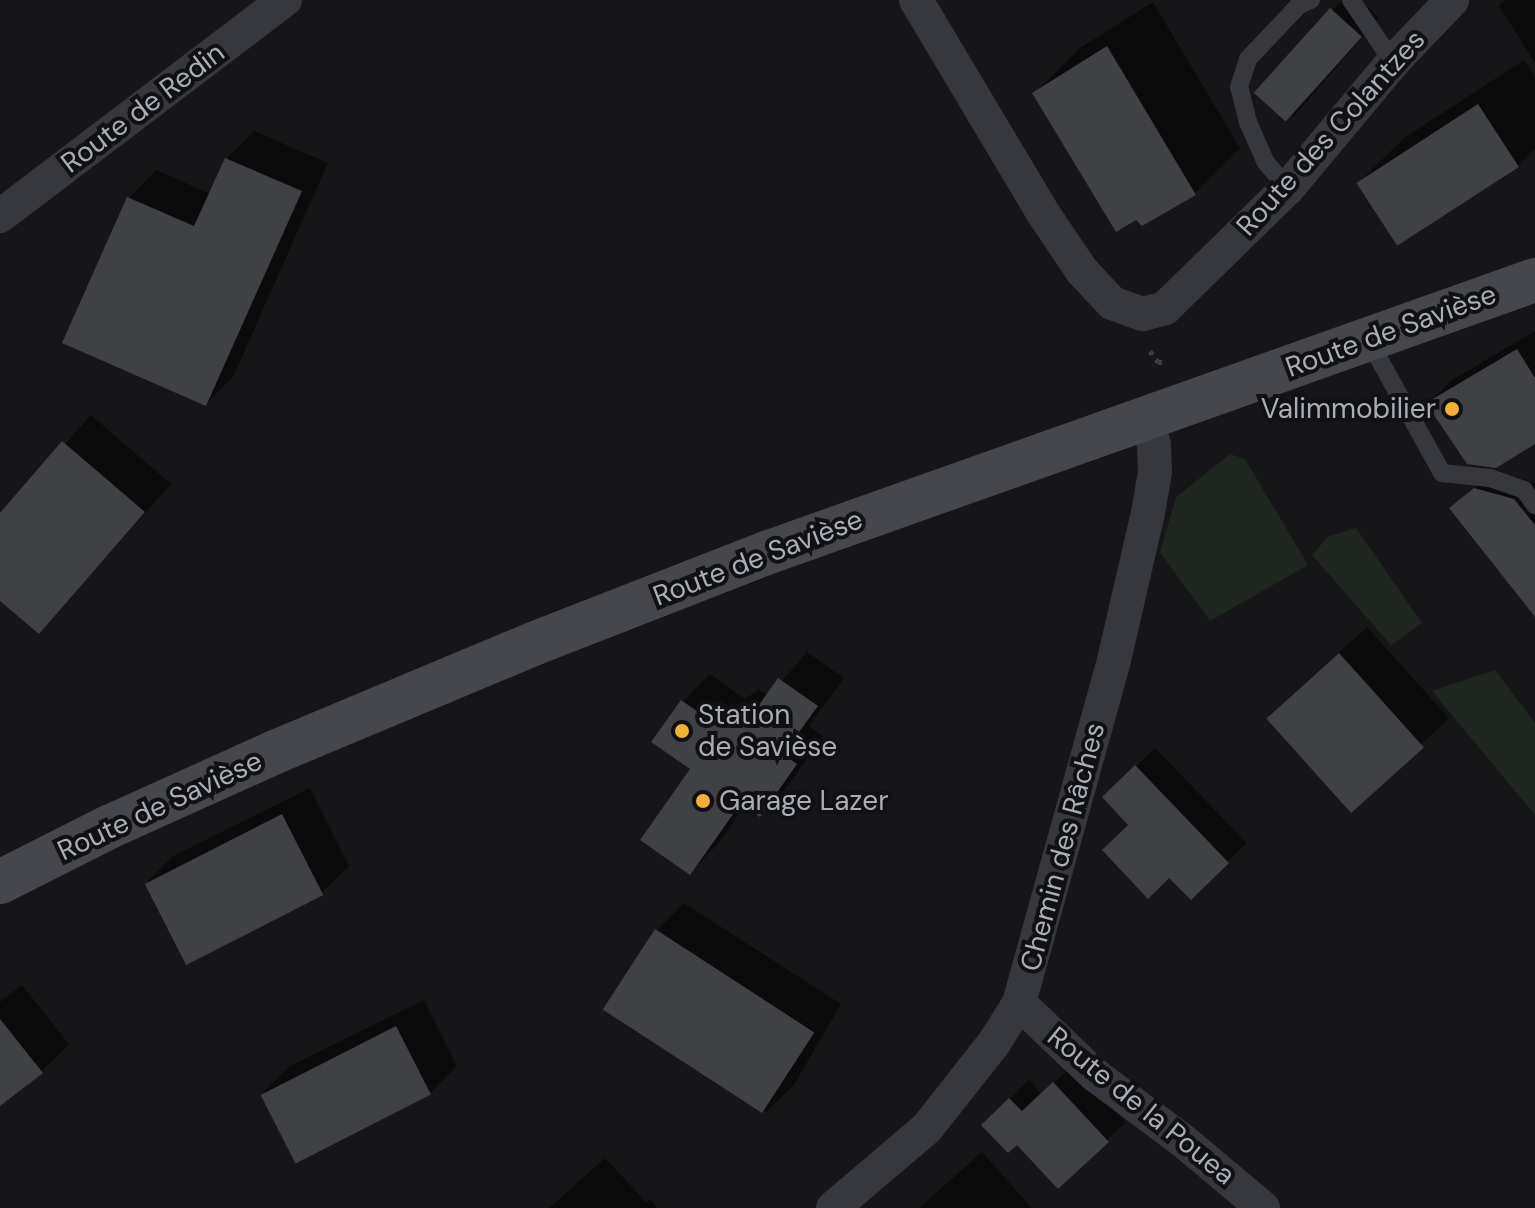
<!DOCTYPE html>
<meta charset="utf-8">
<style>
body{margin:0}
#map{position:relative;width:1535px;height:1208px;overflow:hidden;background:#161618;font-family:"DM Sans",sans-serif}
div>[style]{position:absolute}
[style*='--x']{left:calc(var(--x)*1px);top:calc(var(--y)*1px);width:calc(var(--w)*1px);rotate:calc(var(--a)*1deg)}
.green>*{inset:0;background:#1e261f}
.shadow>*{inset:0;background:#0007;transform-origin:0 0}
.building>*{inset:0;background:#404145;transform-origin:0 0}
.path>*{height:5px;margin-top:-2.5px;transform-origin:0;background:repeating-linear-gradient(90deg,#3d3f44 0 4px,transparent 0 10px)}
.lane>*{height:18px;margin:-9px;padding:0 9px;transform-origin:9px;border-radius:9px;background:#37383d}
.street>*{height:34px;margin:-17px;padding:0 17px;transform-origin:17px;border-radius:17px;background:#37383d}
.secondary>*{height:44px;margin:-22px;padding:0 22px;transform-origin:22px;border-radius:22px;background:#45474d}
.dots>*{width:22px;height:22px;translate:-50% -50%;box-sizing:border-box;border:4px solid #111113;border-radius:50%}
span{translate:-50% -50%;white-space:nowrap;text-align:center;line-height:1.15;-webkit-text-stroke:8px #111113;paint-order:stroke}
.street-label{font-size:28px;color:#a8adb8}
.poi-label{font-size:28px;color:#a8adb8}
.right{translate:-100% -50%;text-align:right}
.left{translate:0 -50%;text-align:left}
</style>
<div id="map">
<div class="green">
<div style="clip-path:polygon(1230px 454px,1245px 459px,1308px 565px,1210px 621px,1160px 552px,1176px 497px)"></div>
<div style="clip-path:polygon(1356px 528px,1422px 623px,1391px 645px,1312px 555px,1329px 536px)"></div>
<div style="clip-path:polygon(1495px 670px,1535px 723px,1535px 815px,1432px 691px)"></div>
</div>
<div class="shadow">
<div style="clip-path:polygon(1342px 0,1360px 0,1379px 18px,1291px 120px,1332px 10px)"></div>
<div style="clip-path:polygon(1505px 0,1535px 0,1535px 63px,1499px 6px)"></div>
<div style="clip-path:polygon(1153px 2px,1240px 148px,1195px 193px,1035px 93px,1080px 48px)"></div>
<div style="clip-path:polygon(1524px 60px,1535px 77px,1535px 149px,1518px 166px,1358px 183px,1404px 138px)"></div>
<div style="clip-path:polygon(254px 131px,328px 163px,233px 377px,206px 404px,65px 342px,129px 198px,156px 170px,211px 194px,226px 159px)"></div>
<div style="clip-path:polygon(1535px 331px,1535px 442px,1429px 403px,1452px 380px)"></div>
<div style="clip-path:polygon(91px 415px,171px 484px,39px 632px,0 598px,0 516px)"></div>
<div style="clip-path:polygon(1494px 471px,1535px 483px,1535px 614px,1451px 508px)"></div>
<div style="left:1367px;top:627px;width:123px;height:134px;rotate:48deg"></div>
<div style="clip-path:polygon(807px 652px,844px 678px,809px 726px,823px 736px,787px 787px,760px 814px,746px 804px,717px 845px,690px 873px,693px 768px,682px 702px,710px 674px,745px 699px,759px 689px,769px 696px)"></div>
<div style="left:1155px;top:748px;width:132px;height:71px;rotate:46deg"></div>
<div style="clip-path:polygon(310px 788px,349px 866px,322px 893px,146px 883px,173px 856px)"></div>
<div style="clip-path:polygon(684px 903px,841px 1004px,794px 1085px,766px 1112px,607px 1010px,657px 930px)"></div>
<div style="clip-path:polygon(22px 985px,69px 1044px,42px 1071px,0 1103px,0 1002px)"></div>
<div style="clip-path:polygon(424px 1000px,457px 1066px,430px 1093px,262px 1093px,290px 1066px)"></div>
<div style="clip-path:polygon(1073px 1065px,1126px 1122px,1058px 1186px,1017px 1142px,1002px 1106px,1029px 1080px,1042px 1094px)"></div>
<div style="clip-path:polygon(982px 1152px,1032px 1208px,919px 1208px)"></div>
<div style="clip-path:polygon(605px 1158px,646px 1202px,650px 1199px,658px 1208px,549px 1208px)"></div>
</div>
<div class="building">
<div style="left:1330px;top:8px;width:43px;height:114px;rotate:42deg"></div>
<div style="clip-path:polygon(1107px 46px,1196px 195px,1142px 226px,1136px 220px,1116px 232px,1032px 93px)"></div>
<div style="left:1478px;top:104px;width:75px;height:145px;rotate:57deg"></div>
<div style="clip-path:polygon(225px 158px,302px 191px,206px 406px,62px 343px,127px 197px,194px 226px)"></div>
<div style="clip-path:polygon(1517px 349px,1535px 378px,1535px 444px,1496px 468px,1467px 464px,1426px 403px)"></div>
<div style="clip-path:polygon(62px 441px,145px 512px,39px 634px,0 601px,0 513px)"></div>
<div style="clip-path:polygon(1474px 488px,1514px 499px,1535px 525px,1535px 617px,1449px 508px)"></div>
<div style="left:1339px;top:653px;width:127px;height:98px;rotate:48deg"></div>
<div style="clip-path:polygon(778px 678px,818px 706px,783px 754px,797px 764px,760px 817px,741px 803px,690px 875px,640px 840px,690px 769px,651px 742px,681px 700px,717px 725px,730px 715px,745px 725px)"></div>
<div style="clip-path:polygon(1135px 765px,1229px 863px,1191px 900px,1169px 878px,1148px 899px,1102px 850px,1128px 825px,1102px 797px)"></div>
<div style="left:282px;top:814px;width:91px;height:154px;rotate:63deg"></div>
<div style="left:655px;top:929px;width:190px;height:96px;rotate:33deg"></div>
<div style="clip-path:polygon(0 1019px,43px 1073px,0 1106px)"></div>
<div style="left:396px;top:1026px;width:77px;height:152px;rotate:63deg"></div>
<div style="clip-path:polygon(1053px 1082px,1109px 1142px,1058px 1189px,1017px 1145px,1008px 1153px,981px 1125px,1009px 1098px,1022px 1111px)"></div>
</div>
<div class="path">
<div style="--x:1150;--y:351;--w:14;--a:54"></div>
<div style="--x:1158;--y:362;--w:8;--a:0"></div>
</div>
<div class="lane">
<div style="--x:1351;--y:0;--w:75;--a:55.9"></div>
<div style="--x:1288;--y:188;--w:33;--a:-131"></div>
<div style="--x:1266;--y:163;--w:45;--a:-113.7"></div>
<div style="--x:1248;--y:122;--w:36;--a:-104"></div>
<div style="--x:1239;--y:87;--w:29;--a:-72"></div>
<div style="--x:1248;--y:59;--w:74;--a:-46.6"></div>
<div style="--x:1299;--y:5;--w:13;--a:-23"></div>
<div style="--x:1368;--y:339;--w:153;--a:61.1"></div>
<div style="--x:1442;--y:473;--w:48;--a:5.9"></div>
<div style="--x:1490;--y:478;--w:36;--a:19"></div>
<div style="--x:1524;--y:490;--w:19;--a:54"></div>
</div>
<div class="street">
<div style="--x:916;--y:0;--w:248;--a:59.2"></div>
<div style="--x:1043;--y:213;--w:70;--a:56.1"></div>
<div style="--x:1082;--y:271;--w:44;--a:46.8"></div>
<div style="--x:1112;--y:303;--w:33;--a:20"></div>
<div style="--x:1143;--y:314;--w:23;--a:-15"></div>
<div style="--x:1165;--y:308;--w:172;--a:-44.3"></div>
<div style="--x:1288;--y:188;--w:164;--a:-50.2"></div>
<div style="--x:1393;--y:62;--w:86;--a:-46.4"></div>
<div style="--x:0;--y:216;--w:358;--a:-37.2"></div>
<div style="--x:1019;--y:1003;--w:105;--a:43.5"></div>
<div style="--x:1095;--y:1075;--w:109;--a:36.8"></div>
<div style="--x:1182;--y:1140;--w:106;--a:40"></div>
<div style="--x:833;--y:1208;--w:123;--a:-40.4"></div>
<div style="--x:927;--y:1128;--w:108;--a:-51.8"></div>
<div style="--x:994;--y:1043;--w:47;--a:-58"></div>
<div style="--x:1019;--y:1003;--w:356;--a:-74.5"></div>
<div style="--x:1114;--y:660;--w:151;--a:-77"></div>
<div style="--x:1148;--y:513;--w:42;--a:-80.3"></div>
<div style="--x:1155;--y:472;--w:27;--a:-92"></div>
<div style="--x:1154;--y:445;--w:27;--a:-105"></div>
</div>
<div class="secondary">
<div style="--x:0;--y:882;--w:122;--a:-26.8"></div>
<div style="--x:109;--y:827;--w:182;--a:-24.3"></div>
<div style="--x:275;--y:752;--w:280;--a:-22.7"></div>
<div style="--x:533;--y:644;--w:253;--a:-21.3"></div>
<div style="--x:769;--y:552;--w:813;--a:-19.55"></div>
</div>
<div class="dots">
<div style="left:1452px;top:409px;background:#f2b134"></div>
<div style="left:682px;top:731px;background:#f2b134"></div>
<div style="left:703px;top:801px;background:#f2b134"></div>
</div>
<div class="street-label">
<span style="left:143px;top:108px;rotate:-37deg">Route de Redin</span>
<span style="left:1331px;top:133px;rotate:-48deg">Route des Colantzes</span>
<span style="left:1391px;top:331px;rotate:-20deg">Route de Savièse</span>
<span style="left:758px;top:558px;rotate:-21deg">Route de Savièse</span>
<span style="left:160px;top:806px;rotate:-25deg">Route de Savièse</span>
<span style="left:1063px;top:847px;rotate:-75deg">Chemin des Râches</span>
<span style="left:1141px;top:1106px;rotate:39deg">Route de la Pouea</span>
</div>
<div class="poi-label">
<span class="right" style="left:1436px;top:409px">Valimmobilier</span>
<span class="left" style="left:698px;top:731px">Station<br>de Savièse</span>
<span class="left" style="left:719px;top:801px">Garage Lazer</span>
</div>
</div>
